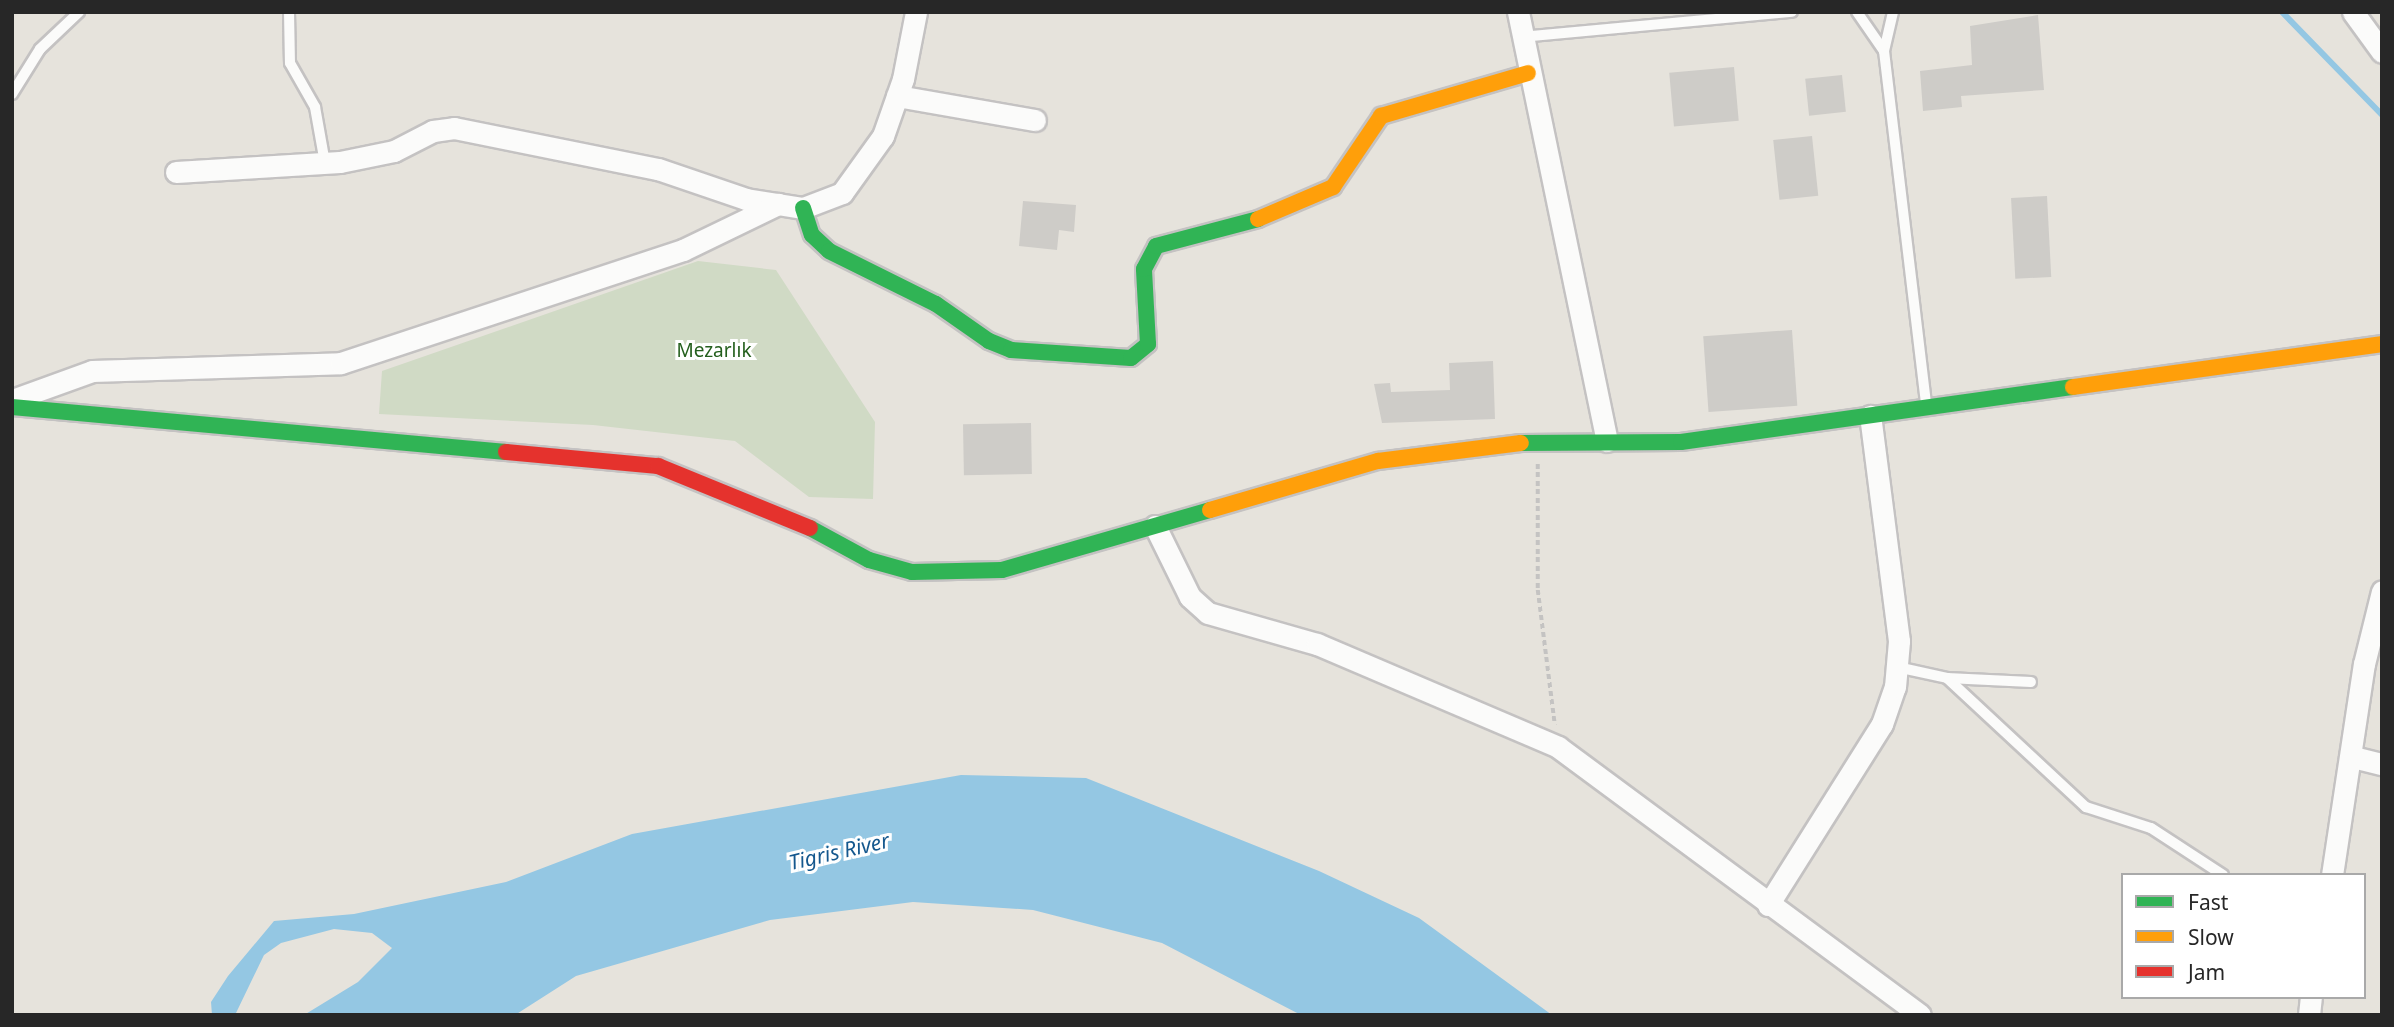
<!DOCTYPE html>
<meta charset="utf-8">
<style>
body{margin:0}
#map{position:relative;width:2394px;height:1027px;overflow:hidden;background:#e6e3dc;font-family:"Noto Sans",sans-serif}
div>[style]{position:absolute}
[style*='--x']{left:calc(var(--x)*1px);top:calc(var(--y)*1px);width:calc(var(--w)*1px);rotate:calc(var(--a)*1deg)}
.cemetery>*{inset:0;background:#d0dac5}
.water>*{inset:0;background:#94c7e3}
.stream>*{height:6px;margin:-3px;padding:0 3px;transform-origin:3px;border-radius:3px;background:#94c7e3}
.building>*{inset:0;background:#ceccc8;transform-origin:0 0}
.path>*{height:3.5px;margin-top:-1.75px;transform-origin:0;background:repeating-linear-gradient(90deg,#c4c3c2 0 5px,transparent 0 8.5px)}
.roads{filter:drop-shadow(2px 0 #c4c2c2) drop-shadow(-2px 0 #c4c2c2) drop-shadow(0 2px #c4c2c2) drop-shadow(0 -2px #c4c2c2)}
.lane>*{height:10px;margin:-5px;padding:0 5px;transform-origin:5px;border-radius:5px;background:#fbfbfa}
.street>*{height:21px;margin:-10.5px;padding:0 10.5px;transform-origin:10.5px;border-radius:10.5px;background:#fbfbfa}
.fast>*{height:16px;margin:-8px;padding:0 8px;transform-origin:8px;border-radius:8px;background:#30b455}
.slow>*{height:16px;margin:-8px;padding:0 8px;transform-origin:8px;border-radius:8px;background:#ff9f0a}
.jam>*{height:16px;margin:-8px;padding:0 8px;transform-origin:8px;border-radius:8px;background:#e5322d}
span{translate:-50% -50%;white-space:nowrap;text-align:center;line-height:1.15;-webkit-text-stroke:6px #fff;paint-order:stroke}
.park-label{font-size:19px;color:#245f1d}
.water-label{font-size:21px;color:#15588e;font-style:italic}
.frame{position:absolute;inset:0;border:14px solid #272727;pointer-events:none}
.legend{position:absolute;left:2121px;top:873px;width:245px;height:126px;box-sizing:border-box;background:#fff;border:2px solid #a9a9a9;margin:0;padding:9px 12px;list-style:none;font-size:21px;color:#272727}
.legend li{display:flex;align-items:center;gap:14px;height:35px}
.legend b{width:35px;border:2px solid #a9a9a9}
</style>
<div id="map">
<div class="cemetery">
<div style="clip-path:polygon(698px 261px,776px 270px,875px 422px,873px 499px,809px 497px,735px 441px,593px 425px,379px 414px,382px 371px)"></div>
</div>
<div class="water">
<div style="clip-path:polygon(961px 775px,1086px 778px,1319px 871px,1419px 918px,1552px 1015px,1301px 1015px,1162px 943px,1033px 910px,913px 902px,770px 920px,576px 976px,515px 1015px,304px 1015px,358px 982px,392px 948px,372px 933px,334px 929px,281px 943px,264px 955px,236px 1013px,212px 1015px,211px 1002px,228px 976px,274px 921px,354px 914px,506px 882px,632px 834px)"></div>
</div>
<div class="stream">
<div style="--x:2282;--y:12;--w:144;--a:45.8"></div>
</div>
<div class="building">
<div style="clip-path:polygon(2038px 15px,2044px 90px,1961px 96px,1962px 107px,1923px 111px,1920px 71px,1972px 65px,1970px 26px)"></div>
<div style="left:1734px;top:67px;width:54px;height:65px;rotate:85deg"></div>
<div style="left:1842px;top:75px;width:37px;height:37px;rotate:84deg"></div>
<div style="left:1812px;top:136px;width:60px;height:39px;rotate:84deg"></div>
<div style="left:2047px;top:196px;width:81px;height:36px;rotate:87deg"></div>
<div style="clip-path:polygon(1023px 201px,1076px 205px,1074px 232px,1059px 230px,1057px 250px,1019px 246px)"></div>
<div style="left:1792px;top:330px;width:76px;height:89px;rotate:86deg"></div>
<div style="clip-path:polygon(1493px 361px,1495px 419px,1382px 423px,1374px 384px,1390px 383px,1391px 392px,1450px 390px,1449px 363px)"></div>
<div style="left:1031px;top:423px;width:51px;height:68px;rotate:89deg"></div>
</div>
<div class="path">
<div style="--x:1538;--y:464;--w:126;--a:90"></div>
<div style="--x:1538;--y:590;--w:136;--a:82.8"></div>
</div>
<div class="roads">
<div class="lane">
<div style="--x:289;--y:12;--w:51;--a:88.9"></div>
<div style="--x:290;--y:63;--w:51;--a:60.4"></div>
<div style="--x:315;--y:107;--w:57;--a:79.9"></div>
<div style="--x:1857;--y:12;--w:47;--a:55.3"></div>
<div style="--x:1884;--y:51;--w:355;--a:83.2"></div>
<div style="--x:1521;--y:37;--w:272;--a:-5.3"></div>
<div style="--x:1884;--y:51;--w:40;--a:-77"></div>
<div style="--x:12;--y:94;--w:53;--a:-58.1"></div>
<div style="--x:40;--y:49;--w:54;--a:-43.5"></div>
<div style="--x:1897;--y:667;--w:51;--a:12.4"></div>
<div style="--x:1947;--y:678;--w:84;--a:2.7"></div>
<div style="--x:1947;--y:678;--w:190;--a:42.9"></div>
<div style="--x:2086;--y:807;--w:68;--a:17.9"></div>
<div style="--x:2151;--y:828;--w:86;--a:33.1"></div>
</div>
<div class="street">
<div style="--x:1518;--y:12;--w:438;--a:78.3"></div>
<div style="--x:2353;--y:12;--w:49;--a:54.1"></div>
<div style="--x:897;--y:96;--w:140;--a:9.9"></div>
<div style="--x:176;--y:172;--w:164;--a:-3.5"></div>
<div style="--x:340;--y:162;--w:55;--a:-11.5"></div>
<div style="--x:394;--y:151;--w:44;--a:-27.1"></div>
<div style="--x:433;--y:131;--w:21;--a:-8"></div>
<div style="--x:454;--y:128;--w:208;--a:11.4"></div>
<div style="--x:658;--y:169;--w:93;--a:18.8"></div>
<div style="--x:746;--y:199;--w:58;--a:9"></div>
<div style="--x:803;--y:208;--w:42;--a:-21"></div>
<div style="--x:842;--y:193;--w:70;--a:-54.3"></div>
<div style="--x:883;--y:136;--w:60;--a:-70.7"></div>
<div style="--x:903;--y:79;--w:68;--a:-79"></div>
<div style="--x:12;--y:400;--w:85;--a:-19.9"></div>
<div style="--x:92;--y:371;--w:249;--a:-1.8"></div>
<div style="--x:341;--y:363;--w:360;--a:-18.3"></div>
<div style="--x:683;--y:250;--w:106;--a:-25.8"></div>
<div style="--x:1155;--y:526;--w:79;--a:63.8"></div>
<div style="--x:1190;--y:597;--w:24;--a:42"></div>
<div style="--x:1208;--y:613;--w:113;--a:15.9"></div>
<div style="--x:1317;--y:644;--w:262;--a:23.1"></div>
<div style="--x:1558;--y:747;--w:450;--a:36.5"></div>
<div style="--x:2353;--y:757;--w:30;--a:14"></div>
<div style="--x:2332;--y:875;--w:213;--a:-81.4"></div>
<div style="--x:2364;--y:664;--w:75;--a:-76.1"></div>
<div style="--x:1768;--y:905;--w:214;--a:-57.8"></div>
<div style="--x:1882;--y:724;--w:39;--a:-71"></div>
<div style="--x:1895;--y:687;--w:46;--a:-85"></div>
<div style="--x:1899;--y:641;--w:227;--a:-97.3"></div>
<div style="--x:2309;--y:1015;--w:18;--a:-84"></div>
</div>
<div class="fast">
<div style="--x:803;--y:208;--w:28;--a:72"></div>
<div style="--x:812;--y:235;--w:23;--a:43"></div>
<div style="--x:829;--y:251;--w:119;--a:26.4"></div>
<div style="--x:936;--y:304;--w:65;--a:34.9"></div>
<div style="--x:989;--y:341;--w:24;--a:22"></div>
<div style="--x:1011;--y:350;--w:120;--a:3.8"></div>
<div style="--x:1131;--y:358;--w:22;--a:-39"></div>
<div style="--x:1148;--y:344;--w:75;--a:-93.1"></div>
<div style="--x:1144;--y:269;--w:26;--a:-62"></div>
<div style="--x:1156;--y:246;--w:106;--a:-14.8"></div>
<div style="--x:12;--y:407;--w:496;--a:5.2"></div>
<div style="--x:1521;--y:443;--w:160;--a:-0.4"></div>
<div style="--x:1681;--y:442;--w:396;--a:-8"></div>
<div style="--x:810;--y:528;--w:67;--a:28.5"></div>
<div style="--x:869;--y:560;--w:45;--a:15.6"></div>
<div style="--x:912;--y:572;--w:90;--a:-1.3"></div>
<div style="--x:1002;--y:570;--w:216;--a:-16.1"></div>
</div>
<div class="slow">
<div style="--x:1258;--y:219;--w:82;--a:-23.1"></div>
<div style="--x:1333;--y:187;--w:86;--a:-55.9"></div>
<div style="--x:1381;--y:116;--w:153;--a:-16.3"></div>
<div style="--x:2073;--y:387;--w:312;--a:-7.9"></div>
<div style="--x:1210;--y:510;--w:175;--a:-16.3"></div>
<div style="--x:1378;--y:461;--w:144;--a:-7.2"></div>
</div>
<div class="jam">
<div style="--x:506;--y:452;--w:153;--a:5.3"></div>
<div style="--x:658;--y:466;--w:164;--a:22.2"></div>
</div>
</div>
<div class="park-label">
<span style="left:714px;top:351px">Mezarlık</span>
</div>
<div class="water-label">
<span style="left:839px;top:851px;rotate:-13deg">Tigris River</span>
</div>
<div class="frame"></div>
<ul class="legend">
<li><b style="height:9px;background:#30b455"></b>Fast</li>
<li><b style="height:9px;background:#ff9f0a"></b>Slow</li>
<li><b style="height:9px;background:#e5322d"></b>Jam</li>
</ul>
</div>
